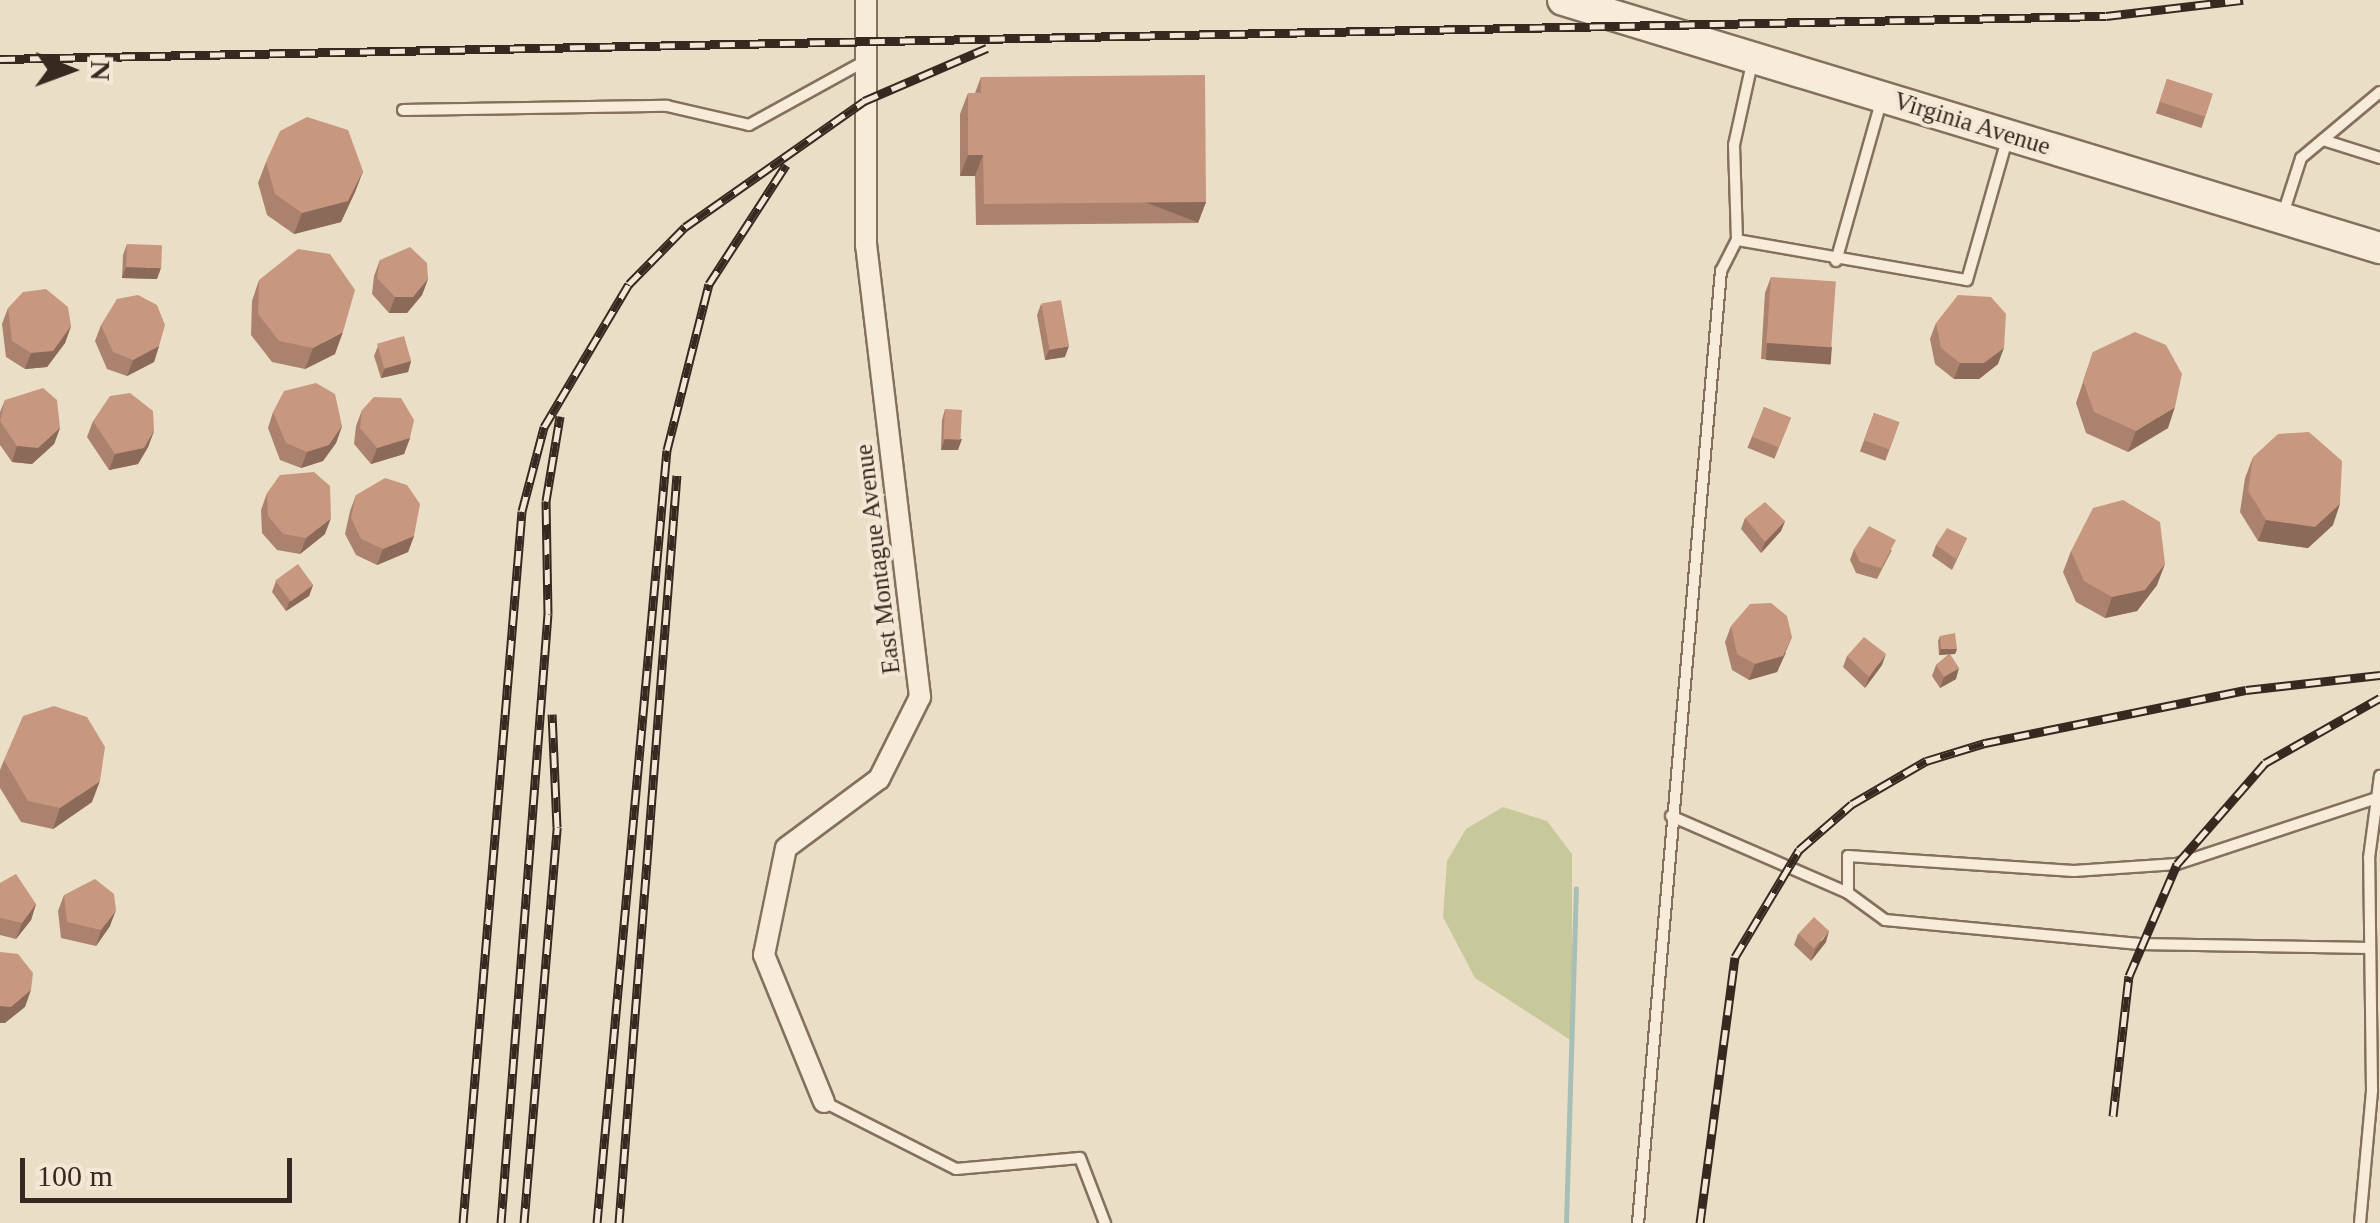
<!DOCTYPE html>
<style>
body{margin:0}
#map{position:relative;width:2380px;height:1223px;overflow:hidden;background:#ebdec6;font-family:"Times New Roman",serif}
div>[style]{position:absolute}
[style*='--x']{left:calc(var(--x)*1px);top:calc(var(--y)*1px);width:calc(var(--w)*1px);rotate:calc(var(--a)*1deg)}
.green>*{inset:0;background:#c7c99b}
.stream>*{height:5px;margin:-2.5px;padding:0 2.5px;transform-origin:2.5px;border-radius:2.5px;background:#a7bfb6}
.roads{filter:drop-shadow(2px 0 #85705d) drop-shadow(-2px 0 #85705d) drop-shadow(0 2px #85705d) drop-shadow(0 -2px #85705d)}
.lane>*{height:10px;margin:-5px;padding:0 5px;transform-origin:5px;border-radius:5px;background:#f6ecd9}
.street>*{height:20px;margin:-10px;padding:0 10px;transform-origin:10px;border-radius:10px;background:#f6ecd9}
.secondary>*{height:30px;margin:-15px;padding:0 15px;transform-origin:15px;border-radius:15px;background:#f6ecd9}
.rail>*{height:9px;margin-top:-4.5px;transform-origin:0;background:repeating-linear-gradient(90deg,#f3e8d5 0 15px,#372920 0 30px);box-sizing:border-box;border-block:2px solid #372920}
.wall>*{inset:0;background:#ab826d;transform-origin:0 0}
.shaded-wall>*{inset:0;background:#8b6a59;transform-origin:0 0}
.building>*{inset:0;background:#c7977f;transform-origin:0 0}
span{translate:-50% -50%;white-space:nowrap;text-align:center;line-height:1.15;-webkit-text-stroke:8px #f3e8d5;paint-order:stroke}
.street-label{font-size:25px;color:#372920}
.north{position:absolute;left:20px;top:20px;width:100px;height:100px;-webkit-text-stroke:8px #f3e8d5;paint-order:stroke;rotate:91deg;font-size:28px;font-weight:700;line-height:40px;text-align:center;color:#372920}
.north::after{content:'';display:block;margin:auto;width:35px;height:45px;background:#372920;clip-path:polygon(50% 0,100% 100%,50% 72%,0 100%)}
.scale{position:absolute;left:20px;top:1158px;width:272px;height:45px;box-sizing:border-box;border:5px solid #372920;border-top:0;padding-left:12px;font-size:30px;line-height:35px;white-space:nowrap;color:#372920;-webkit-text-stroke:8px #f3e8d5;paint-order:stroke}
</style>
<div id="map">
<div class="green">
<div style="clip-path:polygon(1503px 807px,1547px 821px,1572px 854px,1572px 1041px,1475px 978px,1443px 917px,1447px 861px,1466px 829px)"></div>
</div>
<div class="stream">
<div style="--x:1566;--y:1223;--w:335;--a:-88.3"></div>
</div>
<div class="roads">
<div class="lane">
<div style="--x:403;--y:110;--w:264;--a:-0.9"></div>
<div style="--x:667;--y:106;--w:84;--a:13"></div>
<div style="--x:749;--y:125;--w:132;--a:-28.9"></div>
<div style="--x:2323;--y:140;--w:60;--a:17.5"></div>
<div style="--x:2282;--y:217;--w:62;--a:-72.1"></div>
<div style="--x:2301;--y:158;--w:103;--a:-39.9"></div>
<div style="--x:1737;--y:240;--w:233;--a:9.9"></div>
<div style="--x:1967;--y:280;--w:146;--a:-74.1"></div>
<div style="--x:1836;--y:261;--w:165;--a:-74.2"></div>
<div style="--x:1671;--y:816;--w:193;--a:23.5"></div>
<div style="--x:2370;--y:948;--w:231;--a:-179"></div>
<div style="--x:2139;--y:944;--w:255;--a:-174.6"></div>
<div style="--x:1885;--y:920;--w:46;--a:-143.9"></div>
<div style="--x:1848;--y:893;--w:37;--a:-90"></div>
<div style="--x:1848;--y:856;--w:226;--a:3.8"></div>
<div style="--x:2074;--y:871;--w:103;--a:-3.9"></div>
<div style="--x:2177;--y:864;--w:211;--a:-18.3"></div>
<div style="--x:824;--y:1102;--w:148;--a:26.9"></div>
<div style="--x:956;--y:1169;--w:124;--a:-5.1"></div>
<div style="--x:1080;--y:1158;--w:70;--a:69"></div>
<div style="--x:1638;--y:1223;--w:956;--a:-85.02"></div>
<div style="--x:1721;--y:271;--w:35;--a:-63"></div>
<div style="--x:1737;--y:240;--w:95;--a:-91.8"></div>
<div style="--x:1734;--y:145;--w:84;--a:-77.6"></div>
<div style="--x:2360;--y:1223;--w:134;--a:-84.8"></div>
<div style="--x:2372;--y:1090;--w:232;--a:-90.7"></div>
<div style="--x:2369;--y:858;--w:83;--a:-82.4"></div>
</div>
<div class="street">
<div style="--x:824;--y:1102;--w:159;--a:-112.2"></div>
<div style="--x:764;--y:955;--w:109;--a:-78.4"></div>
<div style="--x:786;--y:848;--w:116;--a:-36.6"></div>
<div style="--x:879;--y:779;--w:92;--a:-63.4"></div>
<div style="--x:920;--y:697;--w:454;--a:-96.8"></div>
<div style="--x:866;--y:246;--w:246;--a:-90"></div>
</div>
<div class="secondary">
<div style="--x:1563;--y:0;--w:854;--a:16.89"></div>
</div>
</div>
<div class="rail">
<div style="--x:0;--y:59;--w:2106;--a:-1.17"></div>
<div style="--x:2106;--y:16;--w:138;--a:-6.7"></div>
<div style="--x:2113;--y:1116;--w:141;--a:-83.5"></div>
<div style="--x:2129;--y:976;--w:122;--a:-66.8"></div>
<div style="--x:2177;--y:864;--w:134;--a:-48.9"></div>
<div style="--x:2265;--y:763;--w:132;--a:-29.5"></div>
<div style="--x:463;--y:1223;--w:714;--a:-85.26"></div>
<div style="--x:522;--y:511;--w:87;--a:-75.3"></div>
<div style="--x:544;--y:427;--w:166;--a:-59.3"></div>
<div style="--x:629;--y:284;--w:80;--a:-45.5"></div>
<div style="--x:685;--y:227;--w:219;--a:-35.1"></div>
<div style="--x:864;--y:101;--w:134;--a:-23.3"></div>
<div style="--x:501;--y:1223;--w:611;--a:-85.59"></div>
<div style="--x:548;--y:614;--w:113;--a:-91"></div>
<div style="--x:546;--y:501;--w:86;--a:-80.6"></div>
<div style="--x:524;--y:1223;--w:397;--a:-85.2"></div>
<div style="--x:557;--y:827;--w:113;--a:-92.5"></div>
<div style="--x:597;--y:1223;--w:776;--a:-84.83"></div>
<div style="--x:667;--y:450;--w:171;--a:-75.8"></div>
<div style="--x:709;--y:284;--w:142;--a:-57.1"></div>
<div style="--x:619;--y:1223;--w:750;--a:-85.57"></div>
<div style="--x:1700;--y:1223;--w:268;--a:-82.5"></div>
<div style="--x:1735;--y:957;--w:125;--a:-59.1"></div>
<div style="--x:1799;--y:850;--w:70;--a:-41"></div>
<div style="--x:1852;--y:804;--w:86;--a:-30.2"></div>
<div style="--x:1926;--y:761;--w:62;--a:-17"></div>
<div style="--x:1985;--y:743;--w:266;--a:-11.5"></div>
<div style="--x:2246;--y:690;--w:135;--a:-6.4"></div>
</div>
<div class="wall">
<div style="clip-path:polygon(981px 77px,1206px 202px,1198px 223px,976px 225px,975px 176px,960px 176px,960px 114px,968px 93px,975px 93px)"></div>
<div style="left:2167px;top:79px;width:48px;height:36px;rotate:18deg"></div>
<div style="clip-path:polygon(266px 162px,363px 171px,355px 192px,341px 222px,294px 234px,267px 215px,258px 183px)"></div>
<div style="clip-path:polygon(127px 244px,157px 279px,122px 278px,123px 255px)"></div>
<div style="clip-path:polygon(380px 260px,428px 279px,422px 295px,407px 313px,389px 313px,372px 294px,374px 276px)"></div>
<div style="clip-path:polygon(1771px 277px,1832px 347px,1827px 363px,1761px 359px,1765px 293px)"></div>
<div style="clip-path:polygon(259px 280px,335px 354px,305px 369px,272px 362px,251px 335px,252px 301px)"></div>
<div style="clip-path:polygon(1041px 304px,1065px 357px,1045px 360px,1037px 315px)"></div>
<div style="clip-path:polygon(8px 308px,71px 326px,65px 343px,47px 367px,25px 369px,6px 357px,2px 324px)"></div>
<div style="clip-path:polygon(1936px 323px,1998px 364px,1979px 379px,1954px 379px,1935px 364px,1930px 339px)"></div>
<div style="clip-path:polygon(101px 325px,159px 346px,154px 362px,127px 376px,107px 369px,95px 341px)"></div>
<div style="clip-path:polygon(378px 346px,411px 361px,408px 372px,381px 378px,374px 356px)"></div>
<div style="clip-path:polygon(2093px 352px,2168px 428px,2128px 452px,2086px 433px,2076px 403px)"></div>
<div style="clip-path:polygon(5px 400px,60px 428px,54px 444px,32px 464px,12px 462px,0 445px,0 412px)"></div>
<div style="left:1764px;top:407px;width:29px;height:44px;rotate:22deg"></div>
<div style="clip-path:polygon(945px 409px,958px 450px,941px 450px,942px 420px)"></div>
<div style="clip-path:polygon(362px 410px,410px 438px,404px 454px,371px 464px,354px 444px,356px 426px)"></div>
<div style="clip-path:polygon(273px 412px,342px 426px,336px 443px,323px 461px,301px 468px,280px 460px,268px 428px)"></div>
<div style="left:1874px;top:413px;width:27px;height:41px;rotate:20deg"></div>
<div style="clip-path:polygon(93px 421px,154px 431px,148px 447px,138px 464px,109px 470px,87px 437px)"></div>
<div style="clip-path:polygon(2253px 457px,2333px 525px,2308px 548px,2258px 541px,2240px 512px,2245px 478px)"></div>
<div style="clip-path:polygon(267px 493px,325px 534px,300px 554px,277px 550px,262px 533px,261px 510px)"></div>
<div style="clip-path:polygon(356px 495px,414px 536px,408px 552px,377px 565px,356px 555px,345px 534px,350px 511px)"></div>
<div style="clip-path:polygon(1745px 518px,1785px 521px,1781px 531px,1761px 553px,1741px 529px)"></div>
<div style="clip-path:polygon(1967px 538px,1952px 570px,1932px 556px,1936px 545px)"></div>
<div style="clip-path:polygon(1854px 549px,1892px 550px,1877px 579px,1856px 573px,1850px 560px)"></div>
<div style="clip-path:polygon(2071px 551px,2157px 585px,2137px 611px,2105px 618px,2076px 602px,2063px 572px)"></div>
<div style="clip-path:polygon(276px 581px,313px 585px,309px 596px,286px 611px,272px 592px)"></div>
<div style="clip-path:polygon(1731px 626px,1786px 653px,1777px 672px,1749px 680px,1732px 670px,1725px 642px)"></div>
<div style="clip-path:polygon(1940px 636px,1957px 649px,1955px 654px,1950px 654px,1956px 679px,1940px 688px,1932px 676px,1936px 665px,1949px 654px,1939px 655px,1938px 641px)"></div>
<div style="clip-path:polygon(1847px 656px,1882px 665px,1865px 688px,1843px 667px)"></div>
<div style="clip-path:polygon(4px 760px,92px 802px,53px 829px,21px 822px,0 788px,0 770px)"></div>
<div style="clip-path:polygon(0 883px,36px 904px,31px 920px,16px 939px,0 935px)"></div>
<div style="clip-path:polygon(64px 895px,110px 926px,96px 946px,61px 938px,58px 911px)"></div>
<div style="clip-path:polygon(1798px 934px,1826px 942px,1811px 961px,1794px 945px)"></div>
</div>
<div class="shaded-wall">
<div style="clip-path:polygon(968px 155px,983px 155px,975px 176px,960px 176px)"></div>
<div style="clip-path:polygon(363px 171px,355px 192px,341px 222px,294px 234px,302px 213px)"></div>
<div style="left:1206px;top:202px;width:22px;height:222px;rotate:111deg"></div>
<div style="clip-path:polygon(126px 267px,161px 268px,157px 279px,122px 278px)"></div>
<div style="clip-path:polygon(428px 279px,422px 295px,407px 313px,389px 313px,395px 297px)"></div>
<div style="clip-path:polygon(71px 326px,65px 343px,47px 367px,25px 369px,31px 353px)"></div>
<div style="clip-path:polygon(343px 332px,335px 354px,305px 369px,313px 348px)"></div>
<div style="left:1767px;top:343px;width:65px;height:17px;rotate:4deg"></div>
<div style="clip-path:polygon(159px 346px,154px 362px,127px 376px,133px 360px)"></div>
<div style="clip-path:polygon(1069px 346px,1065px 357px,1045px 360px,1049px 350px)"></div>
<div style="clip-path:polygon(2004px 348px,1998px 364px,1979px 379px,1954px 379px,1960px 363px)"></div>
<div style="clip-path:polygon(411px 361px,408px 372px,381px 378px,385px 368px)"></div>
<div style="clip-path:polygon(2175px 407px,2168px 428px,2128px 452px,2136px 431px)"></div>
<div style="clip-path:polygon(342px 426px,336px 443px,323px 461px,301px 468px,307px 452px)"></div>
<div style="clip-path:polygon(60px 428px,54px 444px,32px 464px,12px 462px,17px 446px)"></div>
<div style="clip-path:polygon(154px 431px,148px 447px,138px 464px,109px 470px,115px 454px)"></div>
<div style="clip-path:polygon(410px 438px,404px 454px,371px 464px,377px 448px)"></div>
<div style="clip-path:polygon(945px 439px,962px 439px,958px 450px,941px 450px)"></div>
<div style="clip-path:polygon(2340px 504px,2333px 525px,2308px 548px,2258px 541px,2266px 520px)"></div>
<div style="clip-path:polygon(331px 518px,325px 534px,300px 554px,306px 538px)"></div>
<div style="clip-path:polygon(1785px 521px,1781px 531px,1761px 553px,1765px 542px)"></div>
<div style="clip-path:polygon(414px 536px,408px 552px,377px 565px,383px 549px)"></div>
<div style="clip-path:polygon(2165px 564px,2157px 585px,2137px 611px,2105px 618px,2112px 597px)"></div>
<div style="clip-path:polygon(313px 585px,309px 596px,286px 611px,290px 600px)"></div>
<div style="clip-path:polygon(1792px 637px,1777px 672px,1749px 680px,1755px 664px)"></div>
<div style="clip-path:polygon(1941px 649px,1957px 649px,1955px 654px,1939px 655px)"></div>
<div style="clip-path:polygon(1886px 654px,1882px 665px,1865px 688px,1869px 677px)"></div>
<div style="clip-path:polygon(1959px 668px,1956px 679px,1940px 688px,1944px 677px)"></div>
<div style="clip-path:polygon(100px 781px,92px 802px,53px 829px,60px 808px)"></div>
<div style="clip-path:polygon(36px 904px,31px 920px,16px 939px,22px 923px)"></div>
<div style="clip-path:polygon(116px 910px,110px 926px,96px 946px,101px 930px)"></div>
<div style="clip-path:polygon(1829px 931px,1826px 942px,1811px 961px,1815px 950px)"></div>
<div style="clip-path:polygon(31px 990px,25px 1007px,5px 1023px,0 1023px,0 1006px)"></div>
</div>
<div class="building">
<div style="clip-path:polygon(1205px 75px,1206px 202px,984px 204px,983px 155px,968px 155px,968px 93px,981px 93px,981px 77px)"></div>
<div style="left:2167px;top:79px;width:48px;height:24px;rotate:18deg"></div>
<div style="clip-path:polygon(307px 117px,348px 130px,363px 171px,348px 201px,302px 213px,275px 194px,266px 162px,280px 131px)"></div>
<div style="left:127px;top:244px;width:35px;height:23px;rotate:2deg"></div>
<div style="clip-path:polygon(410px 247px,427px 263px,428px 279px,413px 297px,395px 297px,377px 278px,380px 260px)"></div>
<div style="clip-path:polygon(298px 249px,330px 254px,355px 290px,343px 332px,313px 348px,279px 341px,258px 314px,259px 280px)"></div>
<div style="left:1771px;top:277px;width:65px;height:66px;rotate:4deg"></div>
<div style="clip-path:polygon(46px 289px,68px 307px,71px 326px,53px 351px,31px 353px,12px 341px,8px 308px,23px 292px)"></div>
<div style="clip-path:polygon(138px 295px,157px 305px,165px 325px,159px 346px,133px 360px,113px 352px,101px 325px,117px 299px)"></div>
<div style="clip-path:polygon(1958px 295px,1991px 297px,2006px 314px,2004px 348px,1984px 363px,1960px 363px,1941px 348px,1936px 323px)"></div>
<div style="left:1061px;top:300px;width:47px;height:20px;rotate:80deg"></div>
<div style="clip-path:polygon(2135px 332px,2166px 345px,2182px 374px,2175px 407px,2136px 431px,2094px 412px,2083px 381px,2093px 352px)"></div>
<div style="left:404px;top:336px;width:26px;height:28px;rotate:74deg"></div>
<div style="clip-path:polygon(316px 383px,335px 394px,342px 426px,329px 445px,307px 452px,286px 443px,273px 412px,284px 391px)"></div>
<div style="clip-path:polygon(43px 388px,57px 400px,60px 428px,38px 448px,17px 446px,0 421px,5px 400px)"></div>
<div style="clip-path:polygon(130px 393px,153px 411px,154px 431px,144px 448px,115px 454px,93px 421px,110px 396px)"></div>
<div style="clip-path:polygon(374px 397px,401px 398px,414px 420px,410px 438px,377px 448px,360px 428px,362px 410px)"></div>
<div style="left:1764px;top:407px;width:29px;height:32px;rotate:22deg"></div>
<div style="left:945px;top:409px;width:17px;height:30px;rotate:3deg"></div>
<div style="left:1874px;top:413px;width:27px;height:29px;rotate:20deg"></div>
<div style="clip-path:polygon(2309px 432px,2342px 461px,2340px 504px,2315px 527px,2266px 520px,2248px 491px,2253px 457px,2278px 434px)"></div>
<div style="clip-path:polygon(314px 472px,330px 486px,331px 518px,306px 538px,283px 534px,268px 516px,267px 493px,280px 475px)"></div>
<div style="clip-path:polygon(385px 478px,407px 485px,420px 504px,414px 536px,383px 549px,361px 539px,351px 518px,356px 495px)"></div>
<div style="clip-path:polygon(2123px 500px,2160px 522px,2165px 564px,2145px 590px,2112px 597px,2084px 581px,2071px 551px,2093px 508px)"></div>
<div style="clip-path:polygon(1765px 502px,1785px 521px,1765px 542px,1745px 518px)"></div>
<div style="clip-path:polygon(1869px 526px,1896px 540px,1881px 568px,1860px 562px,1854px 549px)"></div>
<div style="clip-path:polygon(1947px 528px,1967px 538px,1956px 559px,1936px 545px)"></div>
<div style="left:298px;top:564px;width:26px;height:28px;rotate:54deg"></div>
<div style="clip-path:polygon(1771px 603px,1787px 616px,1792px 637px,1783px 656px,1755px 664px,1737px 654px,1731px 626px,1750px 604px)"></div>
<div style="clip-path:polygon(1955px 633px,1957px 649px,1941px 649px,1940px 636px)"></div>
<div style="clip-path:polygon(1864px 637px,1886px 654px,1869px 677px,1847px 656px)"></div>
<div style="clip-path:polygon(1950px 654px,1959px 668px,1944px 677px,1936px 665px)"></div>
<div style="clip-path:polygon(54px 706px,87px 717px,105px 747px,100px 781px,60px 808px,28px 801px,4px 760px,23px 716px)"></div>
<div style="clip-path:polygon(16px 874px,36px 904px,22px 923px,0 918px,0 883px)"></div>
<div style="clip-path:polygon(95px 879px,114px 894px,116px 910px,101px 930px,67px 922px,64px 895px)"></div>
<div style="left:1814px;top:917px;width:21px;height:23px;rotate:43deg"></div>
<div style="clip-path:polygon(0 952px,18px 954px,33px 973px,31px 990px,11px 1007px,0 1006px)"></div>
</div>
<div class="street-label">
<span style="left:1972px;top:124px;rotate:17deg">Virginia Avenue</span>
<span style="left:878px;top:559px;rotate:-97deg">East Montague Avenue</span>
</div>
<div class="north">N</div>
<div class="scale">100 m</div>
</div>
